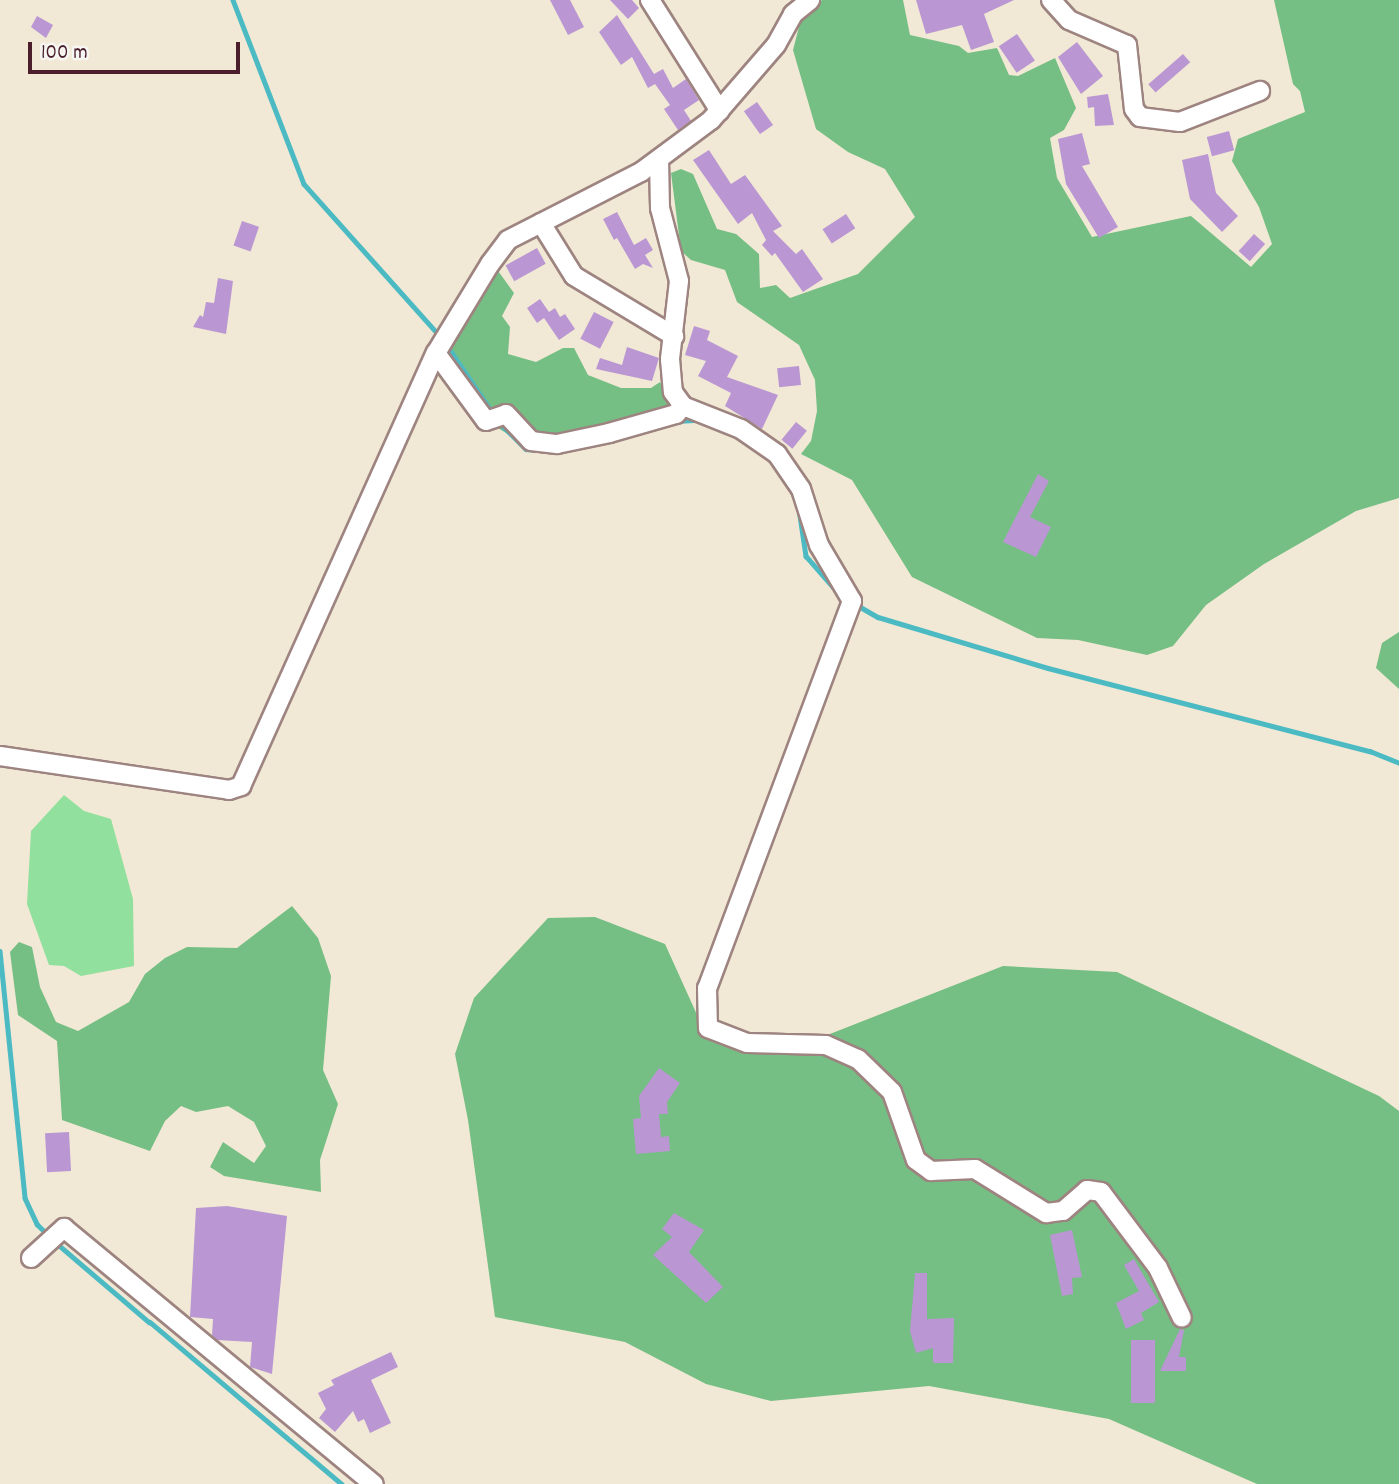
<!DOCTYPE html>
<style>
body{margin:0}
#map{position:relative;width:1399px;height:1484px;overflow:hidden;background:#f1e9d5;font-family:Dekko,sans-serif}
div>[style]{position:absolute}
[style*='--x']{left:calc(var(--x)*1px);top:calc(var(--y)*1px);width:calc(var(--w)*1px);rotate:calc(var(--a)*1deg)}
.green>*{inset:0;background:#92e09d}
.forest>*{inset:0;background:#75be84}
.stream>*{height:4.5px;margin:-2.25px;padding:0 2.25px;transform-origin:2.25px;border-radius:2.25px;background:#4bbac3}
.building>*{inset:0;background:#ba97d3;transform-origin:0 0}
.roads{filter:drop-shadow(2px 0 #9e8480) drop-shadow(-2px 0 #9e8480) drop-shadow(0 2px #9e8480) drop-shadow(0 -2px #9e8480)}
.minor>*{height:18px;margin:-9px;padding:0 9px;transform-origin:9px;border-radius:9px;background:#fff}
span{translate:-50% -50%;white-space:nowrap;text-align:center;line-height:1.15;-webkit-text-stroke:7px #f6f6f2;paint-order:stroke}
.scale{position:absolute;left:28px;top:42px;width:212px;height:32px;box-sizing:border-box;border:4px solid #4a1f2b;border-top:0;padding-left:9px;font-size:21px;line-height:24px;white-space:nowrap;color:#4a1f2b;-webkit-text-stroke:5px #f6f6f2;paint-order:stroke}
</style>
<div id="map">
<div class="green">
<div style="clip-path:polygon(64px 795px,84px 811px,111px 819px,133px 899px,134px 966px,81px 976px,64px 966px,49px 965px,27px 904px,31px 831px)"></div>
</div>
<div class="forest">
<div style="clip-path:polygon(822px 0,903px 0,910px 35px,959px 46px,968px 53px,997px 48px,1009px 75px,1018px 76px,1055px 58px,1076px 108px,1064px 130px,1050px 138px,1057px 178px,1092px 237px,1191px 216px,1251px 267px,1272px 244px,1259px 207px,1232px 161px,1238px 139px,1305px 112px,1300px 91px,1293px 84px,1274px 0,1399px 0,1399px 498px,1356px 511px,1264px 564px,1206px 605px,1173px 646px,1147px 655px,1078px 640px,1037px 638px,912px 577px,852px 480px,801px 454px,811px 441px,817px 411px,815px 380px,799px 345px,737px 302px,725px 270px,691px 260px,681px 251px,671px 173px,681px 169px,693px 174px,717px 229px,736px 234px,759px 254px,760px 288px,776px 285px,790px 298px,858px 274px,915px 217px,885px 169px,848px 152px,816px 129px,793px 50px,801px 19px)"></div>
<div style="clip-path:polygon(496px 268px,514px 293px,502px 316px,510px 327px,508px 354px,536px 362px,563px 348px,574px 348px,588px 375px,621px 388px,651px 388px,660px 382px,676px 407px,561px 440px,520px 441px,491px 424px,445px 356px)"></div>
<div style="clip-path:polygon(1399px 632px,1399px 689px,1376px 668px,1382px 643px)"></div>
<div style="clip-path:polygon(292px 906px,318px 938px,331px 976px,323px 1070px,338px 1104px,320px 1160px,321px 1192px,224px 1176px,210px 1167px,223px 1142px,254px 1163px,266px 1146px,254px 1122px,228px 1106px,196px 1112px,181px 1106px,165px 1121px,150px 1151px,62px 1120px,57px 1041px,18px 1015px,10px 952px,19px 942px,32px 947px,40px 987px,56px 1022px,78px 1031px,129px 1002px,145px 974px,165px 958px,187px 947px,237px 948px)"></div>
<div style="clip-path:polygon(595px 917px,665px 944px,698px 1017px,733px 1036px,807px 1043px,1003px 966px,1117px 972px,1379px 1096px,1399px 1111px,1399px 1484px,1257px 1484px,1109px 1419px,929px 1386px,771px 1401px,706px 1384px,625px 1342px,495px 1317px,468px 1120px,455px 1054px,474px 998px,548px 918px)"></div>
</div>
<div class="stream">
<div style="--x:233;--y:0;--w:197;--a:68.9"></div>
<div style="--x:304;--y:184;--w:205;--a:48.2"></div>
<div style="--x:446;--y:344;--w:86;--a:55.9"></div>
<div style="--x:676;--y:421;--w:22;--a:-3"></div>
<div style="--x:499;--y:422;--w:38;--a:45"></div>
<div style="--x:526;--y:449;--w:12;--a:5"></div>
<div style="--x:799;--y:509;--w:48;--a:81.5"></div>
<div style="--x:806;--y:556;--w:52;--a:48.9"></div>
<div style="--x:857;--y:605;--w:24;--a:30"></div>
<div style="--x:878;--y:617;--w:177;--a:16.7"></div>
<div style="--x:1048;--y:668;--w:333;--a:14.5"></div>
<div style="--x:1370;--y:751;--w:31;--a:22"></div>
<div style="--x:0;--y:951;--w:248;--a:84.2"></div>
<div style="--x:25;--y:1198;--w:29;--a:65"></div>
<div style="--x:37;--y:1224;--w:16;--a:45"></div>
<div style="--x:54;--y:1241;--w:125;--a:40.5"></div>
<div style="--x:150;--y:1322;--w:251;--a:40.2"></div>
</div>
<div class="building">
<div style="clip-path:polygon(550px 0,570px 0,584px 27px,568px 35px)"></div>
<div style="clip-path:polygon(610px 0,632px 0,639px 8px,628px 19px)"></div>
<div style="clip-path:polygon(916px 0,1014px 0,984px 14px,994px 42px,971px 50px,962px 25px,926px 34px)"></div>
<div style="clip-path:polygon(617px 15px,654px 74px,663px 69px,673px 88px,686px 79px,699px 100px,684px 110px,691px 121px,678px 130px,664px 109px,670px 105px,655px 84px,648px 88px,632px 57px,621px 65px,599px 32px)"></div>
<div style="clip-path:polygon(37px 16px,53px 25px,46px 38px,31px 27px)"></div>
<div style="left:1017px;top:34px;width:32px;height:22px;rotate:56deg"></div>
<div style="clip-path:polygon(1077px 42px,1103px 76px,1081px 94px,1058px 57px)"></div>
<div style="left:1183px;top:54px;width:11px;height:46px;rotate:49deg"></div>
<div style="clip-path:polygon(1108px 94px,1114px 125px,1095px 126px,1094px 107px,1088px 108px,1087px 97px)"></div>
<div style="left:757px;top:102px;width:28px;height:16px;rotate:55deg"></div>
<div style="left:1229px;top:131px;width:20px;height:23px;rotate:75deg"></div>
<div style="clip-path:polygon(1082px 133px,1090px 164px,1082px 166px,1118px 227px,1099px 238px,1066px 184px,1058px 139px)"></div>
<div style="clip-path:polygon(709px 150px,731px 184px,745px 175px,782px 226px,773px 231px,796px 254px,802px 249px,823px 279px,803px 292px,775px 253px,772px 256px,762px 245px,766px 240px,752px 213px,738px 224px,693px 160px)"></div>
<div style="clip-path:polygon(1208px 154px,1216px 193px,1238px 216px,1222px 232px,1190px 199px,1182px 160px)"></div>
<div style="clip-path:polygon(617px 212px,634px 245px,646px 238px,653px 250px,645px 255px,653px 268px,643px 264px,635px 269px,617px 238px,614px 240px,603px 219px)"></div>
<div style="left:846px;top:214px;width:17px;height:28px;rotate:57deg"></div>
<div style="left:242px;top:221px;width:18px;height:26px;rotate:19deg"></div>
<div style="left:1254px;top:234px;width:15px;height:23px;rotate:42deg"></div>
<div style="left:537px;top:248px;width:18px;height:36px;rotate:61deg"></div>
<div style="clip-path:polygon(218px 278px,233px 281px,226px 334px,193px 327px,200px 315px,203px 317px,206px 302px,214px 303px)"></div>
<div style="clip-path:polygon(540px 299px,549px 312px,555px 308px,560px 317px,565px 314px,575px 329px,559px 340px,544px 318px,537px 323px,527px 308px)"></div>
<div style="left:594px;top:312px;width:22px;height:30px;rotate:27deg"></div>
<div style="clip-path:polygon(694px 326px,710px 331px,707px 340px,738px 356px,727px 377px,778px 395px,762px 429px,725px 406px,731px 393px,698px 376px,706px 361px,685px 355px)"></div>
<div style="clip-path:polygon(627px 347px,659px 358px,652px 381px,596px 369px,600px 358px,622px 365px)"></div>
<div style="left:799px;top:366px;width:19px;height:22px;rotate:84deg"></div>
<div style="left:796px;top:422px;width:14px;height:23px;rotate:39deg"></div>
<div style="clip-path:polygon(1038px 474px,1049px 481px,1030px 517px,1051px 527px,1036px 557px,1003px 542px)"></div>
<div style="clip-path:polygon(659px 1068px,680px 1083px,667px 1102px,668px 1114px,659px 1114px,661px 1137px,669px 1136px,670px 1151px,636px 1154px,633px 1119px,641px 1118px,639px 1096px)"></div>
<div style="left:69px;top:1132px;width:39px;height:24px;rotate:87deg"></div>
<div style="clip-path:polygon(227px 1206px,287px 1216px,272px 1374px,250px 1367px,252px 1342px,217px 1340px,212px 1335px,213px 1319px,190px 1317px,196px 1208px)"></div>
<div style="clip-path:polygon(674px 1213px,704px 1230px,689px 1252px,723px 1287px,706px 1303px,653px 1255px,672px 1237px,662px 1229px)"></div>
<div style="clip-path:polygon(1072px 1230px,1082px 1277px,1072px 1278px,1073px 1294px,1062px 1296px,1050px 1235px)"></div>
<div style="clip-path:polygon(1134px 1259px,1159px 1302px,1141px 1313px,1144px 1320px,1126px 1329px,1116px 1303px,1139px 1291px,1124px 1265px)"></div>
<div style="clip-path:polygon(915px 1273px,927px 1273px,927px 1319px,954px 1318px,953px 1363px,933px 1363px,933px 1348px,916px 1353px,910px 1331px)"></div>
<div style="clip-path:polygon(1180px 1329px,1184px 1330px,1179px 1357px,1186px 1357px,1186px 1371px,1160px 1371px)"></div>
<div style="left:1131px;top:1340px;width:24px;height:63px"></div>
<div style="clip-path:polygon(391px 1352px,398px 1367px,371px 1380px,391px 1423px,370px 1433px,364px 1419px,358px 1422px,353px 1411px,335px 1432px,319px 1418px,326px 1409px,318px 1393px,334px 1385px,331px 1380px)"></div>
</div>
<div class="roads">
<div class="minor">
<div style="--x:650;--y:0;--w:131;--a:57.8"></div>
<div style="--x:1051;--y:0;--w:27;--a:48"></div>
<div style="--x:1069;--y:20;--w:63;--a:23.3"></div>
<div style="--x:1127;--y:45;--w:64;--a:83.8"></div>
<div style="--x:1134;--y:109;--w:10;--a:53"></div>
<div style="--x:1140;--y:117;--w:40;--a:7.1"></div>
<div style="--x:1180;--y:122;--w:86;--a:-21.2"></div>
<div style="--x:659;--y:160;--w:48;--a:88.8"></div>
<div style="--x:660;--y:208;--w:75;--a:75.4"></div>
<div style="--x:679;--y:281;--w:79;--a:96.6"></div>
<div style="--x:670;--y:359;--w:33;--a:85"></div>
<div style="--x:673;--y:392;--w:17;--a:54"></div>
<div style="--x:683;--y:406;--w:62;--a:21.6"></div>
<div style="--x:741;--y:429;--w:44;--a:34.8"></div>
<div style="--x:777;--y:454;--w:42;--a:55.6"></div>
<div style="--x:801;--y:489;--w:59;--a:72.2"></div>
<div style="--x:819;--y:545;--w:65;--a:59.5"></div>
<div style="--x:852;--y:601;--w:413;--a:110.5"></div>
<div style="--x:707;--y:988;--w:40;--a:88.6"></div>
<div style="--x:708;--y:1028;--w:42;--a:21"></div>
<div style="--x:747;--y:1043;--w:79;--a:1.5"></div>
<div style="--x:826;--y:1045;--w:35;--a:24"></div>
<div style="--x:858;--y:1059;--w:47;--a:44.1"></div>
<div style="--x:892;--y:1092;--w:72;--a:70.6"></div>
<div style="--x:916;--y:1160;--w:19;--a:36"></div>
<div style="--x:931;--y:1171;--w:44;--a:-2.6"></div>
<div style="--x:975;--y:1169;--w:84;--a:31.8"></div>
<div style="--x:1046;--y:1213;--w:17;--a:-7"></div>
<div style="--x:1063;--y:1211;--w:32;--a:-41"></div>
<div style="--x:1087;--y:1190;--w:14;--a:8"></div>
<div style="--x:1101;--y:1192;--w:95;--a:53.1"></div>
<div style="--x:1158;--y:1268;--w:55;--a:64.4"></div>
<div style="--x:541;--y:223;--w:62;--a:58.1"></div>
<div style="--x:574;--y:276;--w:117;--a:31"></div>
<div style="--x:436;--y:353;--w:84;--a:53.7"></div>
<div style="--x:486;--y:421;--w:21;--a:-19"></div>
<div style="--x:506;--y:414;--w:37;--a:47"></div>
<div style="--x:531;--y:441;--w:26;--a:7"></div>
<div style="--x:557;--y:444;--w:53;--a:-11.9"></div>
<div style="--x:609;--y:433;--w:70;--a:-15.8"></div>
<div style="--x:676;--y:414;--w:11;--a:-49"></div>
<div style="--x:0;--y:756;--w:232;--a:8.4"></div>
<div style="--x:229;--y:790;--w:13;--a:-18"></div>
<div style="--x:241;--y:786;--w:475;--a:-65.8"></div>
<div style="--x:436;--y:353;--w:104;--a:-58.8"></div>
<div style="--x:490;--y:264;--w:30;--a:-53"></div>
<div style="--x:508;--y:240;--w:149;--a:-27.1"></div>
<div style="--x:641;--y:172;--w:87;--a:-36.6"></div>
<div style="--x:711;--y:120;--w:99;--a:-49.1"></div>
<div style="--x:776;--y:45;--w:35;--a:-61"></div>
<div style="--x:793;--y:14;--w:22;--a:-39"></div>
<div style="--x:31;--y:1258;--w:45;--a:-42.3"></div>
<div style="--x:64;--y:1228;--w:402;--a:39.6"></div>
</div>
</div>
<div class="scale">100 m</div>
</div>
